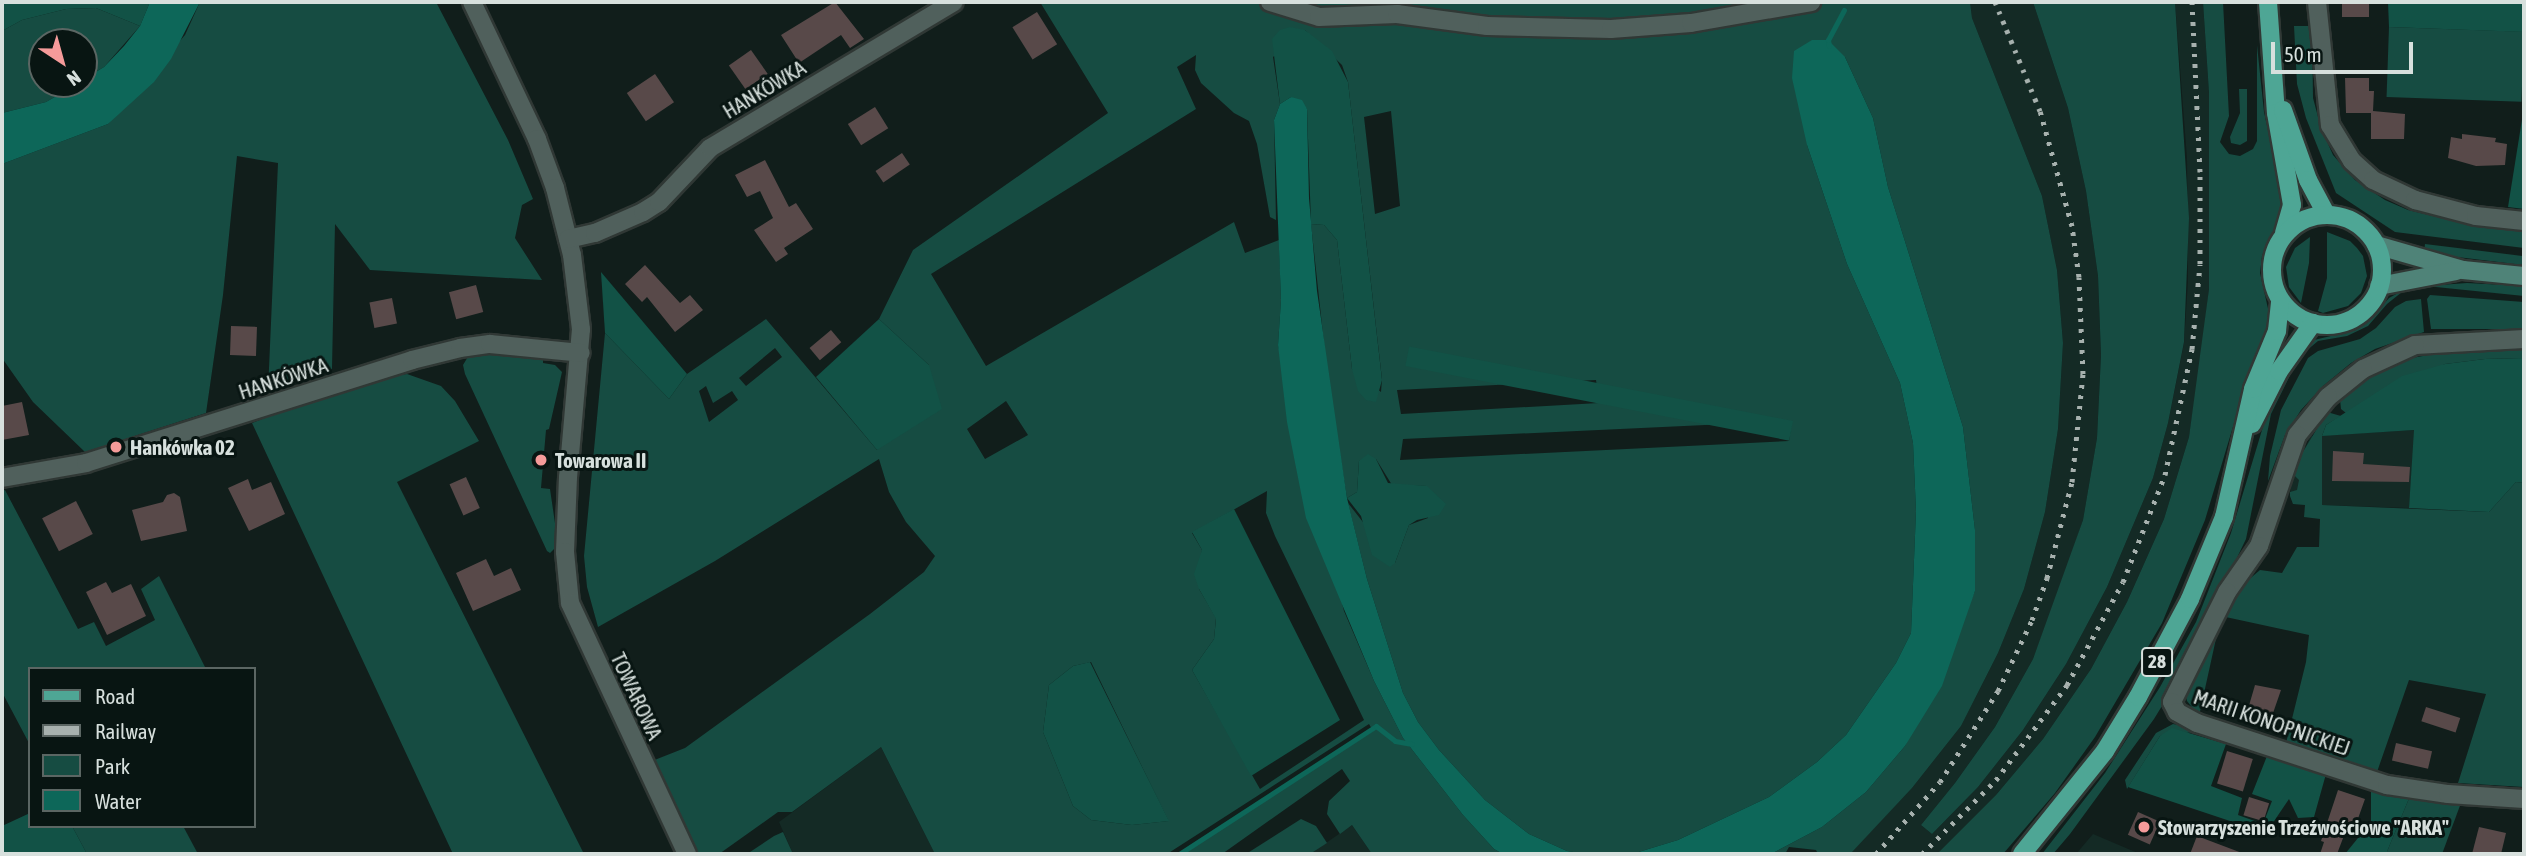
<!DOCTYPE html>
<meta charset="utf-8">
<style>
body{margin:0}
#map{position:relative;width:2526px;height:856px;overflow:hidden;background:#111e1b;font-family:"Asap Condensed",sans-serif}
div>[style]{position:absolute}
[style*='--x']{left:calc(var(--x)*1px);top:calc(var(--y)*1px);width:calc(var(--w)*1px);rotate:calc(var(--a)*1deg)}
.built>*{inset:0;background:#142a25}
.green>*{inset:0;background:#164c42;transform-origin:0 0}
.forest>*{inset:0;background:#125246;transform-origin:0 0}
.water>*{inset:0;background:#0d6759}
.stream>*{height:5px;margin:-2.5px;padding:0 2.5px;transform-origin:2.5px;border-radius:2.5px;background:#0d6759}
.building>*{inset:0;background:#584949;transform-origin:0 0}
.roads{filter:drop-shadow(2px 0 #303835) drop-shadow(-2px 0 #303835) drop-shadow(0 2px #303835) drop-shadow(0 -2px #303835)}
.street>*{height:18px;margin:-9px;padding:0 9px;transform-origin:9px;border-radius:9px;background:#50605c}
.secondary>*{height:18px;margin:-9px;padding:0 9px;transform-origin:9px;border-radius:9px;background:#4f8378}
.primary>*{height:18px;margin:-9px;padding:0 9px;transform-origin:9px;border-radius:9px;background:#4ea695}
.primary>.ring{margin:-9px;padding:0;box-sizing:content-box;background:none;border:18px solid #4ea695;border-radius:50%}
.rail>*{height:5px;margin-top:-2.5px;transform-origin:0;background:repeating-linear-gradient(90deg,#a7b1ae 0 3.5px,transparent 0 10.5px)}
.dots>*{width:19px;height:19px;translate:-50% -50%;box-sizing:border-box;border:4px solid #081512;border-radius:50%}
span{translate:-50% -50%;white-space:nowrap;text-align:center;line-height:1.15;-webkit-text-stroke:6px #081512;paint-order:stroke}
.shield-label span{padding:2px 5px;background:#081512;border:2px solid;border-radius:5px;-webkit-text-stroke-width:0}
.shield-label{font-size:19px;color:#d7e0dd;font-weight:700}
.street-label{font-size:21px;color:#d7e0dd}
.poi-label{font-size:21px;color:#d7e0dd;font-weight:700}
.left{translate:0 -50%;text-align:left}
.frame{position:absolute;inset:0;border:4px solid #d7e0dd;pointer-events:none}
.legend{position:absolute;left:28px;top:667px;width:228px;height:161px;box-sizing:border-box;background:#081512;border:2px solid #5b6663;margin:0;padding:9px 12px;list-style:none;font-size:21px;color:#d7e0dd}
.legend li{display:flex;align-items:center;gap:14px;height:35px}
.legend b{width:35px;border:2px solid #5b6663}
.north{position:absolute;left:28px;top:28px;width:70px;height:70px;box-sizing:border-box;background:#081512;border:2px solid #5b6663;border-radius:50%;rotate:144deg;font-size:19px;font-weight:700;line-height:28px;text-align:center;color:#d7e0dd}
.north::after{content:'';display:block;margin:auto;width:24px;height:32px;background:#f59b9a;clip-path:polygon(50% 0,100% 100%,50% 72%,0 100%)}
.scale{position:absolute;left:2271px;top:42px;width:142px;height:32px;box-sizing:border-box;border:4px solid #d7e0dd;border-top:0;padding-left:9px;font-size:21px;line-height:24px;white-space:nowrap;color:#d7e0dd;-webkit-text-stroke:5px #081512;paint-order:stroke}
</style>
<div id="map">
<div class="built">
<div style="clip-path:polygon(1970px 2px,2033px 2px,2068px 108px,2086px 191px,2098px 276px,2101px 355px,2097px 438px,2083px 520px,2059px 591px,2033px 659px,1995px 727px,1955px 783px,1921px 825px,1932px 834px,1978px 787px,2023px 730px,2066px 664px,2107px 587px,2153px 478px,2168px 423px,2184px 343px,2188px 281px,2187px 158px,2175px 2px,2203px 2px,2209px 93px,2210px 204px,2209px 289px,2200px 366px,2189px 437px,2164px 519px,2127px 602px,2091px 669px,2043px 739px,1996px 795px,1937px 854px,1849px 854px,1912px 788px,1961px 726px,1998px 653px,2024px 589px,2045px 512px,2058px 429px,2063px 343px,2057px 270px,2042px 196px,1972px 18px)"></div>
<div style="clip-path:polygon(2415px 430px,2409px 508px,2293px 504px,2290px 496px,2292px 473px,2311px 436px)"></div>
<div style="clip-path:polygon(881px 747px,935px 854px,793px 854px,779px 822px)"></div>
<div style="clip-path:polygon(1352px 825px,1372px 854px,1310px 854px)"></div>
<div style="clip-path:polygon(2093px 834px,2140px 854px,2076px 854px)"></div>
</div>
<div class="green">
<div style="clip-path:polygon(200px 2px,436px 2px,508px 140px,533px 199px,522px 205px,515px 238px,542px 280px,370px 270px,335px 224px,332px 369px,268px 391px,278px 163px,237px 156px,223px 295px,206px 413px,85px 452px,33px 402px,2px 358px,2px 164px,108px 124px,185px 35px)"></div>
<div style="clip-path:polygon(evenodd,1040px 2px,1263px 2px,1487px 31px,1763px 14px,1835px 2px,1970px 2px,1972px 18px,2042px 196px,2057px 270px,2063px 343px,2058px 429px,2045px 512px,2024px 589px,1998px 653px,1961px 726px,1912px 788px,1852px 852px,1818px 854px,1816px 850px,1789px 847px,1785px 854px,1771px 854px,1822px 827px,1866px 792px,1905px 746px,1975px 591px,1975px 530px,1963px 427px,1888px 187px,1873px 118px,1845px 57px,1807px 145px,1847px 264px,1900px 383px,1913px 443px,1916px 511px,1911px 633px,1896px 663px,1846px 735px,1817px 762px,1769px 797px,1678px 840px,1632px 854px,1586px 854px,1567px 851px,1529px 834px,1485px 800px,1439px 750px,1418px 722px,1403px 693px,1367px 579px,1348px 503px,1395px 563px,1409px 525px,1428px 518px,1427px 486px,1392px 485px,1376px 459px,1359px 461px,1357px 492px,1347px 498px,1328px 380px,1311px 224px,1324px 225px,1337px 240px,1352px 369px,1381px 392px,1382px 379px,1348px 82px,1342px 65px,1305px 30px,1273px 57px,1280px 104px,1274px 120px,1276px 220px,1270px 217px,1257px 144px,1249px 121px,1234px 113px,1201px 83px,1195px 70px,1196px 55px,1177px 67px,1196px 109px,931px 274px,986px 366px,1234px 222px,1245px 253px,1279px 240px,1281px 300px,1278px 345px,1344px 611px,1374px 681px,1403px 738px,1463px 815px,1494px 849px,1503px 854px,1372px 854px,1352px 825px,1340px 834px,1327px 814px,1329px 801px,1350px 781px,1342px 769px,1222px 854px,1183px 854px,1373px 731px,1369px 724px,1167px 854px,935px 854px,881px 747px,792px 812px,778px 812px,719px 854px,696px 854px,652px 761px,685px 748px,870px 614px,924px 572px,935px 556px,906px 522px,889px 492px,879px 459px,715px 561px,598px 627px,587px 587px,584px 556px,605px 333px,669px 399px,687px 374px,766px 319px,877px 450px,929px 365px,879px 319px,913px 250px,1108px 113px,1040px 2px,1391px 111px,1400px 206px,1375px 214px,1364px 117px,1391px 111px,1040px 2px,775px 348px,782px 357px,746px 386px,739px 378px,775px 348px,1040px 2px,1596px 380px,1599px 403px,1401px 414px,1397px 390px,1596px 380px,1040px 2px,706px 386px,713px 403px,732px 391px,738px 400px,709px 422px,699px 391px,706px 386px,1040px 2px,1006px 401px,1028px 435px,985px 459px,967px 429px,1006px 401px,1040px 2px,1792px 421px,1789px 441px,1400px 460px,1403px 439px,1792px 421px,1040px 2px,1267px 491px,1266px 513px,1275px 536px,1364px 720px,1260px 789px,1192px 670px,1214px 639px,1216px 618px,1199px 589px,1202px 550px,1192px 533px,1267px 491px,1040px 2px,1091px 662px,1168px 820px,1168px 821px,1132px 825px,1091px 820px,1073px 806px,1043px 732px,1049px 685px,1073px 666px,1091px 662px)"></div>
<div style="clip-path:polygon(1281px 2px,1591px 4px,1788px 2px,1608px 26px,1323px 13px)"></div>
<div style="clip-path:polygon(2033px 2px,2175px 2px,2189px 218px,2184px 342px,2168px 423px,2153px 478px,2107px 587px,2066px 664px,2023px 730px,1978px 787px,1932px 834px,1921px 825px,1955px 783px,1995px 727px,2033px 659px,2083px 520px,2097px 438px,2101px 355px,2098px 276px,2086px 191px,2068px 108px)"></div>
<div style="clip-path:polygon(2203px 2px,2223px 2px,2229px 116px,2220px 142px,2229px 154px,2240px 156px,2253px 149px,2257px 141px,2257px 45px,2264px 112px,2285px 208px,2279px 227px,2266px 245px,2262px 256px,2260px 273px,2269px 313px,2267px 330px,2250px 370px,2205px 520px,2162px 623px,2095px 737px,2055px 793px,2003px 854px,1937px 854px,1996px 795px,2043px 739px,2091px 669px,2127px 602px,2164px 519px,2189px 437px,2209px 289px,2209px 93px)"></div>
<div style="clip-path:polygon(96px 8px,140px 26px,104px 67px,84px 79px,84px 42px,42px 42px,42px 84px,77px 84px,46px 102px,2px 113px,2px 31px,22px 20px,66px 9px)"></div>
<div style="clip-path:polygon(2294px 26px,2312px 26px,2313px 98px,2321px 128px,2333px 155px,2355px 180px,2385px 200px,2408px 210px,2441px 218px,2524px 227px,2524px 248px,2395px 232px,2336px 193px,2306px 118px,2297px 84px)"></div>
<div style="left:2389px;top:27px;width:135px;height:70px;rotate:2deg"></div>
<div style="clip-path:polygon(2239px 89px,2247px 89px,2247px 141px,2240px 145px,2231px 143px,2230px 137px,2240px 113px)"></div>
<div style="clip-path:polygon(2327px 232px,2350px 241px,2357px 248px,2363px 256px,2367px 276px,2361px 293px,2348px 306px,2323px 313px,2318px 311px,2327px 278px)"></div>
<div style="clip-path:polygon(2310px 237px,2309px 263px,2301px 303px,2289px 287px,2286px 267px,2295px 248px)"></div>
<div style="left:2425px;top:244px;width:100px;height:9px;rotate:7deg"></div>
<div style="clip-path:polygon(2467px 283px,2524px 286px,2524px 296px,2426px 286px)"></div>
<div style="clip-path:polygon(2407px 288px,2387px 304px,2368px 326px,2347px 336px,2318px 341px,2299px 357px,2271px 414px,2246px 539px,2179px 678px,2154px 719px,2070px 834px,2053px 854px,2042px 854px,2105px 773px,2160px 687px,2196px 622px,2231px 533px,2265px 420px,2297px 355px,2314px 340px,2356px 330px,2372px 317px,2389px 298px)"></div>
<div style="clip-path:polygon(2430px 295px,2524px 302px,2524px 329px,2431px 329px,2427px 299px)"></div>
<div style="clip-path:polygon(2421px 299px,2424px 332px,2375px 349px,2351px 363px,2323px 386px,2301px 410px,2285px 435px,2268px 481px,2270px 456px,2281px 410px,2308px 358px,2318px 351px,2360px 339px,2376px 328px,2395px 307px,2406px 301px)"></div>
<div style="clip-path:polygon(2524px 349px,2524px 358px,2485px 359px,2445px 364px,2346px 413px,2341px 409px,2340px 399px,2367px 378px,2412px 358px,2455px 350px)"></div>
<div style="clip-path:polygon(482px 352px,543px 357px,543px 363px,555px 365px,562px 372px,549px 429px,546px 430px,541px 488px,550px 489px,556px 530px,555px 548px,550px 553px,547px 551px,465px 374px,463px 365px,469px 355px)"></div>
<div style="clip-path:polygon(407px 374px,441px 386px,455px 401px,479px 441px,397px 482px,584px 854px,453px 854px,252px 423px,318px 397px,385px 377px)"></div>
<div style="clip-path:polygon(2327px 412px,2341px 416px,2326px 425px,2322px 436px,2322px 505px,2489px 512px,2516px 482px,2524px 483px,2524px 787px,2458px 783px,2486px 694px,2409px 680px,2377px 772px,2286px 743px,2306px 662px,2309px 635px,2221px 616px,2199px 716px,2187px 701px,2185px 692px,2221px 616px,2240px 587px,2260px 570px,2282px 573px,2297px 547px,2319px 547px,2320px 519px,2304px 517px,2305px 505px,2293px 504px,2290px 496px,2290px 492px,2297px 490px,2299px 480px,2292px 473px,2295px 465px)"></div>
<div style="clip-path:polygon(5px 490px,78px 629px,94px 622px,106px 646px,155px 620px,141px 589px,159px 576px,206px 669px,30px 669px,30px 745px,2px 692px,2px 491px)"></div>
<div style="clip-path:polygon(2173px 724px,2193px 728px,2326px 774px,2194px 732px,2160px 736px,2127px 789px,2125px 780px,2156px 733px)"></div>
<div style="clip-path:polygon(2410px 796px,2461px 803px,2442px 854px,2386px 854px)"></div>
<div style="clip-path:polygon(1301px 819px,1316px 826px,1327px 843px,1310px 854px,1246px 854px)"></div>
<div style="clip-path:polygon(72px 826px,183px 826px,198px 854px,87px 854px)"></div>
<div style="clip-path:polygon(783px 832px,793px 854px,747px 854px,774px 836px)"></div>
</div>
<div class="forest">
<div style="clip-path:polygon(2px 2px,150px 2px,140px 26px,96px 8px,66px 9px,22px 20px,2px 31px)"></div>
<div style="clip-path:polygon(2388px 2px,2524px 2px,2524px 32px,2389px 27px)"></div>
<div style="clip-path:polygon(1290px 27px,1305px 30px,1332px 51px,1348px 82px,1382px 380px,1376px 402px,1366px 400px,1358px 391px,1352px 369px,1337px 240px,1324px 225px,1311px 224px,1307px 109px,1291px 97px,1280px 104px,1272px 39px,1280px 30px)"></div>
<div style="clip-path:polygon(2524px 107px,2524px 209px,2508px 207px)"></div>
<div style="clip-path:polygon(601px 272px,687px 374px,669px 399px,605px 333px)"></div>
<div style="clip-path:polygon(879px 319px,929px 365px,942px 409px,877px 450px,816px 377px)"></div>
<div style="clip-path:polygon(2524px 358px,2524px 483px,2516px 482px,2489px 512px,2409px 508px,2414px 430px,2322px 436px,2326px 425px,2402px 376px,2445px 364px,2485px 359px)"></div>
<div style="left:1793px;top:421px;width:20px;height:391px;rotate:101deg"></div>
<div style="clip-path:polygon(1368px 454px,1376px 459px,1388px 483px,1427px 486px,1446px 504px,1439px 515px,1417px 520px,1409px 525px,1395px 563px,1390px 567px,1372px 555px,1361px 516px,1347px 498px,1357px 492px,1359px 461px)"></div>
<div style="clip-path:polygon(1234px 509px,1340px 720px,1251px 776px,1192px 670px,1214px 639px,1216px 619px,1199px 589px,1194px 574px,1202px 550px,1192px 532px)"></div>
<div style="clip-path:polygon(1090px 662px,1169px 821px,1132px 825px,1091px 820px,1073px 806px,1043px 732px,1049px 685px,1073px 666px)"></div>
<div style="clip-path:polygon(2172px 728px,2226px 744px,2211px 786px,2242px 798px,2238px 815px,2263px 824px,2272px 801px,2252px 794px,2267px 756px,2326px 774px,2314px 817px,2298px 818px,2289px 799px,2266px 833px,2128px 787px,2160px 736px)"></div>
<div style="clip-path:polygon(2371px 787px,2410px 796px,2386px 854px,2345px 854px,2371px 822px)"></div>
<div style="clip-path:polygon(30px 813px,30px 826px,72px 826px,87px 854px,2px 854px,2px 826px)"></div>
</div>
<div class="water">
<div style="clip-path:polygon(150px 2px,200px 2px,171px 59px,154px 82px,108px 124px,2px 164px,2px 113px,46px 102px,77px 84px,84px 84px,84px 79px,104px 67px,124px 46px,140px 26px)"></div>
<div style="clip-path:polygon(1812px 40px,1828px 40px,1845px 57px,1873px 118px,1888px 187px,1963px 427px,1975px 530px,1975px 591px,1942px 686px,1905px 746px,1866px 792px,1822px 827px,1771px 854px,1632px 854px,1678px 840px,1769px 797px,1817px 762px,1846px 735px,1896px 663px,1911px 633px,1916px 511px,1913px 443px,1900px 383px,1847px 264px,1807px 145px,1792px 78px,1794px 51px)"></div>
<div style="clip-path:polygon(1291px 97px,1302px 100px,1307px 109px,1309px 198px,1317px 291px,1347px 498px,1367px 579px,1403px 693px,1418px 722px,1439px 750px,1485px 800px,1529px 834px,1567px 851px,1586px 854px,1503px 854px,1494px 849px,1463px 815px,1403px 738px,1374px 681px,1306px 518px,1287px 422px,1278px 345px,1281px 300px,1274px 120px,1280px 104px)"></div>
</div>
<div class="stream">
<div style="--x:1829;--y:46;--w:6;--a:-99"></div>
<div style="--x:1828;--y:40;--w:34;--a:-62"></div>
<div style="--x:1179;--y:854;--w:235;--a:-33"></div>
<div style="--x:1376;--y:726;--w:24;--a:38"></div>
<div style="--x:1395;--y:741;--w:17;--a:10"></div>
</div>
<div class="building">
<div style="clip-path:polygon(835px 2px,864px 39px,850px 48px,841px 35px,799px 63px,781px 35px)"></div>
<div style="left:2342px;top:2px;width:27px;height:15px"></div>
<div style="left:1037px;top:12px;width:38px;height:29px;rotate:58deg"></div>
<div style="left:751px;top:50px;width:29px;height:27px;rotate:55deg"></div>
<div style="left:655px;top:74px;width:34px;height:34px;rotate:56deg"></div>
<div style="clip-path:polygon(2345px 78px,2369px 78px,2369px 91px,2374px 91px,2373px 111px,2405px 114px,2404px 139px,2371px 139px,2371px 113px,2346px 113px)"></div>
<div style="left:875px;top:107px;width:25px;height:32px;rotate:58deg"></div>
<div style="clip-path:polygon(2462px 134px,2496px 138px,2495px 142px,2507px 144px,2505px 165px,2476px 166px,2448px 158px,2451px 137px,2462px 139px)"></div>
<div style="left:902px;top:153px;width:14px;height:32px;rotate:56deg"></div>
<div style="clip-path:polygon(765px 160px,789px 207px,796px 203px,813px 229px,784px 248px,788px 254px,776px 262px,754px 230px,773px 218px,760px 191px,747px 197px,735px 175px)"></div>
<div style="clip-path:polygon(645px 265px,680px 303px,690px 295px,703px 310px,675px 332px,647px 297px,642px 302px,625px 284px)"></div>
<div style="left:476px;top:285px;width:28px;height:28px;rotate:75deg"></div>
<div style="left:392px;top:298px;width:26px;height:23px;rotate:79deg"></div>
<div style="left:231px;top:326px;width:26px;height:29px;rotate:2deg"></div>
<div style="left:831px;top:330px;width:16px;height:28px;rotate:50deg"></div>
<div style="clip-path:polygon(22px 402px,29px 435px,2px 440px,2px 406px)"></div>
<div style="clip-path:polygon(2333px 451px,2364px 453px,2363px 464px,2410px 467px,2409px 482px,2332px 481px)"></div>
<div style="left:466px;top:477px;width:34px;height:18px;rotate:66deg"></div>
<div style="clip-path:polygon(248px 479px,252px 490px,271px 482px,285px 514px,249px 531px,228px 488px)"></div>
<div style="clip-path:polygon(174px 493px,180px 497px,187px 531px,141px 541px,132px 510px,163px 502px,167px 495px)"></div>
<div style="left:76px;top:501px;width:37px;height:38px;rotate:63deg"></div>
<div style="clip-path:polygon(486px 559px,494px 576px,511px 568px,521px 590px,473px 611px,456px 573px)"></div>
<div style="clip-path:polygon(106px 582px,112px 593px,131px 584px,146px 616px,107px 635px,86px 592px)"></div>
<div style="clip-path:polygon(2255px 685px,2281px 690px,2272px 716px,2248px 709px)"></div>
<div style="left:2426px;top:707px;width:36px;height:15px;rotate:18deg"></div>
<div style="left:2396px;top:743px;width:37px;height:18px;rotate:13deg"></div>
<div style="left:2227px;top:751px;width:27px;height:34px;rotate:17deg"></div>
<div style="clip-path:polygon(2338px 790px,2365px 799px,2355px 827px,2348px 825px,2337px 854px,2320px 854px,2324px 842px,2321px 841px)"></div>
<div style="left:2249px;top:797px;width:21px;height:19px;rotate:17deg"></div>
<div style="left:2138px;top:812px;width:24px;height:25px;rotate:24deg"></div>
<div style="clip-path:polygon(2479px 827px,2506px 833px,2501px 854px,2472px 854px)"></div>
<div style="clip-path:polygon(2197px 836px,2242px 853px,2242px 854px,2190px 854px)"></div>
</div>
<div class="roads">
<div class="street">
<div style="--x:472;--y:2;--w:152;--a:64.6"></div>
<div style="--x:537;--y:139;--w:52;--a:69.8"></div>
<div style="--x:555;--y:188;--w:69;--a:75.8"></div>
<div style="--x:572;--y:255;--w:75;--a:83.1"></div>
<div style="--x:581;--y:329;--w:149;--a:95"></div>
<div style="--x:568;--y:477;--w:75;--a:92.3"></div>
<div style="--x:565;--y:552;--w:51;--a:84.4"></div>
<div style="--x:570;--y:603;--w:277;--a:65"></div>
<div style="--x:1270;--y:2;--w:51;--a:17"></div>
<div style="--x:1319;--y:17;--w:78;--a:-2.2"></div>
<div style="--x:1397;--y:14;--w:91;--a:7.6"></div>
<div style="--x:1487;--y:26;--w:124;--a:1.4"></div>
<div style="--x:1611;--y:29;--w:80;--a:-4.3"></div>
<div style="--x:1691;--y:23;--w:122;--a:-9.9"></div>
<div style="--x:2317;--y:2;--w:124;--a:84"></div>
<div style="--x:2330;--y:125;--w:42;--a:58.6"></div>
<div style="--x:2352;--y:161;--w:28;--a:42"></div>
<div style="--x:2373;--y:180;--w:47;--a:25.5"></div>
<div style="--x:2415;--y:200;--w:63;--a:14.7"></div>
<div style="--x:2476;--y:216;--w:48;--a:5.9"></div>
<div style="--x:568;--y:239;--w:28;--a:-13"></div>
<div style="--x:595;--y:233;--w:52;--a:-23.6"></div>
<div style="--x:643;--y:212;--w:19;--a:-32"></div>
<div style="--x:659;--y:202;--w:74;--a:-46.6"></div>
<div style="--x:710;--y:148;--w:284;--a:-30.9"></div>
<div style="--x:2524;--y:339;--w:109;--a:176.8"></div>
<div style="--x:2415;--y:345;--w:57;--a:155.2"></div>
<div style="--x:2363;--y:369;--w:45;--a:141.3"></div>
<div style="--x:2328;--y:397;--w:49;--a:129.2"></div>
<div style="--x:2297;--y:435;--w:117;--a:108.9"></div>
<div style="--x:2259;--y:546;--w:56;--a:124.8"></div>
<div style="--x:2227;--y:592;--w:123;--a:116.6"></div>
<div style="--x:2172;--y:702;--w:11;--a:63"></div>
<div style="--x:2177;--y:712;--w:23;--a:29"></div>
<div style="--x:2197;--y:723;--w:200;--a:18.1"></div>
<div style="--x:2387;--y:785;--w:62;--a:8.4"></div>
<div style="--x:2448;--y:794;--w:76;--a:3.8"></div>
<div style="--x:2;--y:478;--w:85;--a:-10.1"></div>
<div style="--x:86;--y:463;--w:342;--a:-17.5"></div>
<div style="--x:412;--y:360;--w:49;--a:-14"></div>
<div style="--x:460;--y:348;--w:30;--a:-8"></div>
<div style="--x:490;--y:344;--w:91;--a:5.6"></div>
</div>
<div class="secondary">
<div style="--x:2376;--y:245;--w:91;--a:16"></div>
<div style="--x:2463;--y:270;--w:61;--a:5.6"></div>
<div style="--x:2379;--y:286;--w:78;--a:-11"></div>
</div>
<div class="primary">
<div style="--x:2268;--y:2;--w:111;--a:85.9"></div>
<div style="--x:2276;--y:113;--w:93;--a:80.1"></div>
<div style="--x:2292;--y:205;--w:29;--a:106"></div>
<div style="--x:2283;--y:110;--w:74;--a:70.3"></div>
<div style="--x:2308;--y:180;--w:38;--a:62"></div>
<div class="ring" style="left:2272px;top:215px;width:92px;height:92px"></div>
<div style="--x:2252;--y:424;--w:59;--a:-63"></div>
<div style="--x:2279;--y:371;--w:59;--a:-54.7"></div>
<div style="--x:2022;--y:854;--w:132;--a:-51.1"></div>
<div style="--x:2105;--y:751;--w:63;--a:-58.6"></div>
<div style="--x:2138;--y:697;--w:111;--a:-62"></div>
<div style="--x:2190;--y:599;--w:89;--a:-67.5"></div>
<div style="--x:2224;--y:517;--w:131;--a:-77.2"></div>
<div style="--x:2253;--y:389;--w:63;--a:-67.5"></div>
<div style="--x:2277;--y:331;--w:31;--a:-84"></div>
</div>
</div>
<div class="rail">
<div style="--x:1876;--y:854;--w:96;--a:-48.4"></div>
<div style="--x:1940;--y:782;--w:108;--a:-57.5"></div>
<div style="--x:1998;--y:691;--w:79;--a:-64.4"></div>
<div style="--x:2032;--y:620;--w:45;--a:-70.3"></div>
<div style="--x:2047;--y:578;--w:99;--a:-75.4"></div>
<div style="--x:2072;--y:482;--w:109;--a:-84.2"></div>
<div style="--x:2083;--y:374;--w:97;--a:-92.4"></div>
<div style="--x:2079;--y:277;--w:51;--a:-97.8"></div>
<div style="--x:2072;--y:226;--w:119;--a:-105.5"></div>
<div style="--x:2040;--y:111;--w:118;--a:-112.4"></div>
<div style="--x:1922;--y:854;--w:105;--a:-45"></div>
<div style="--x:1996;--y:780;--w:119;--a:-53.2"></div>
<div style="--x:2067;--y:685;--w:117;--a:-61.5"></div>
<div style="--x:2123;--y:582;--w:115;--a:-68.6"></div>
<div style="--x:2165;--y:475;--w:129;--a:-77.9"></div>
<div style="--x:2192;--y:349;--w:85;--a:-84.6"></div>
<div style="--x:2200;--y:264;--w:92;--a:-90"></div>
<div style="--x:2200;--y:172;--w:170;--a:-92.7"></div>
</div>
<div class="dots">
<div style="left:116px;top:447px;background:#f59b9a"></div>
<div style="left:541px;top:460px;background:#f59b9a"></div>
<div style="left:2144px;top:827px;background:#f59b9a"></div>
</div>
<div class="shield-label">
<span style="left:2157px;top:662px">28</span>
</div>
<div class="street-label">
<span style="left:764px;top:89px;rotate:-31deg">HANKÓWKA</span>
<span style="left:283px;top:378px;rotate:-18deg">HANKÓWKA</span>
<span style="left:637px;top:696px;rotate:65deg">TOWAROWA</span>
<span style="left:2272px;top:722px;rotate:19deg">MARII KONOPNICKIEJ</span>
</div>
<div class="poi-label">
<span class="left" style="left:130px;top:447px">Hankówka 02</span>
<span class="left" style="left:555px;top:460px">Towarowa II</span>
<span class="left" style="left:2158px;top:827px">Stowarzyszenie Trzeźwościowe "ARKA"</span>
</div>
<div class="frame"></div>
<ul class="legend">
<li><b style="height:9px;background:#4ea695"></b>Road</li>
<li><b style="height:9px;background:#a7b1ae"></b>Railway</li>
<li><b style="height:19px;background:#164c42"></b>Park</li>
<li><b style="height:19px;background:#0d6759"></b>Water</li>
</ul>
<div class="north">N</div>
<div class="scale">50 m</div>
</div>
